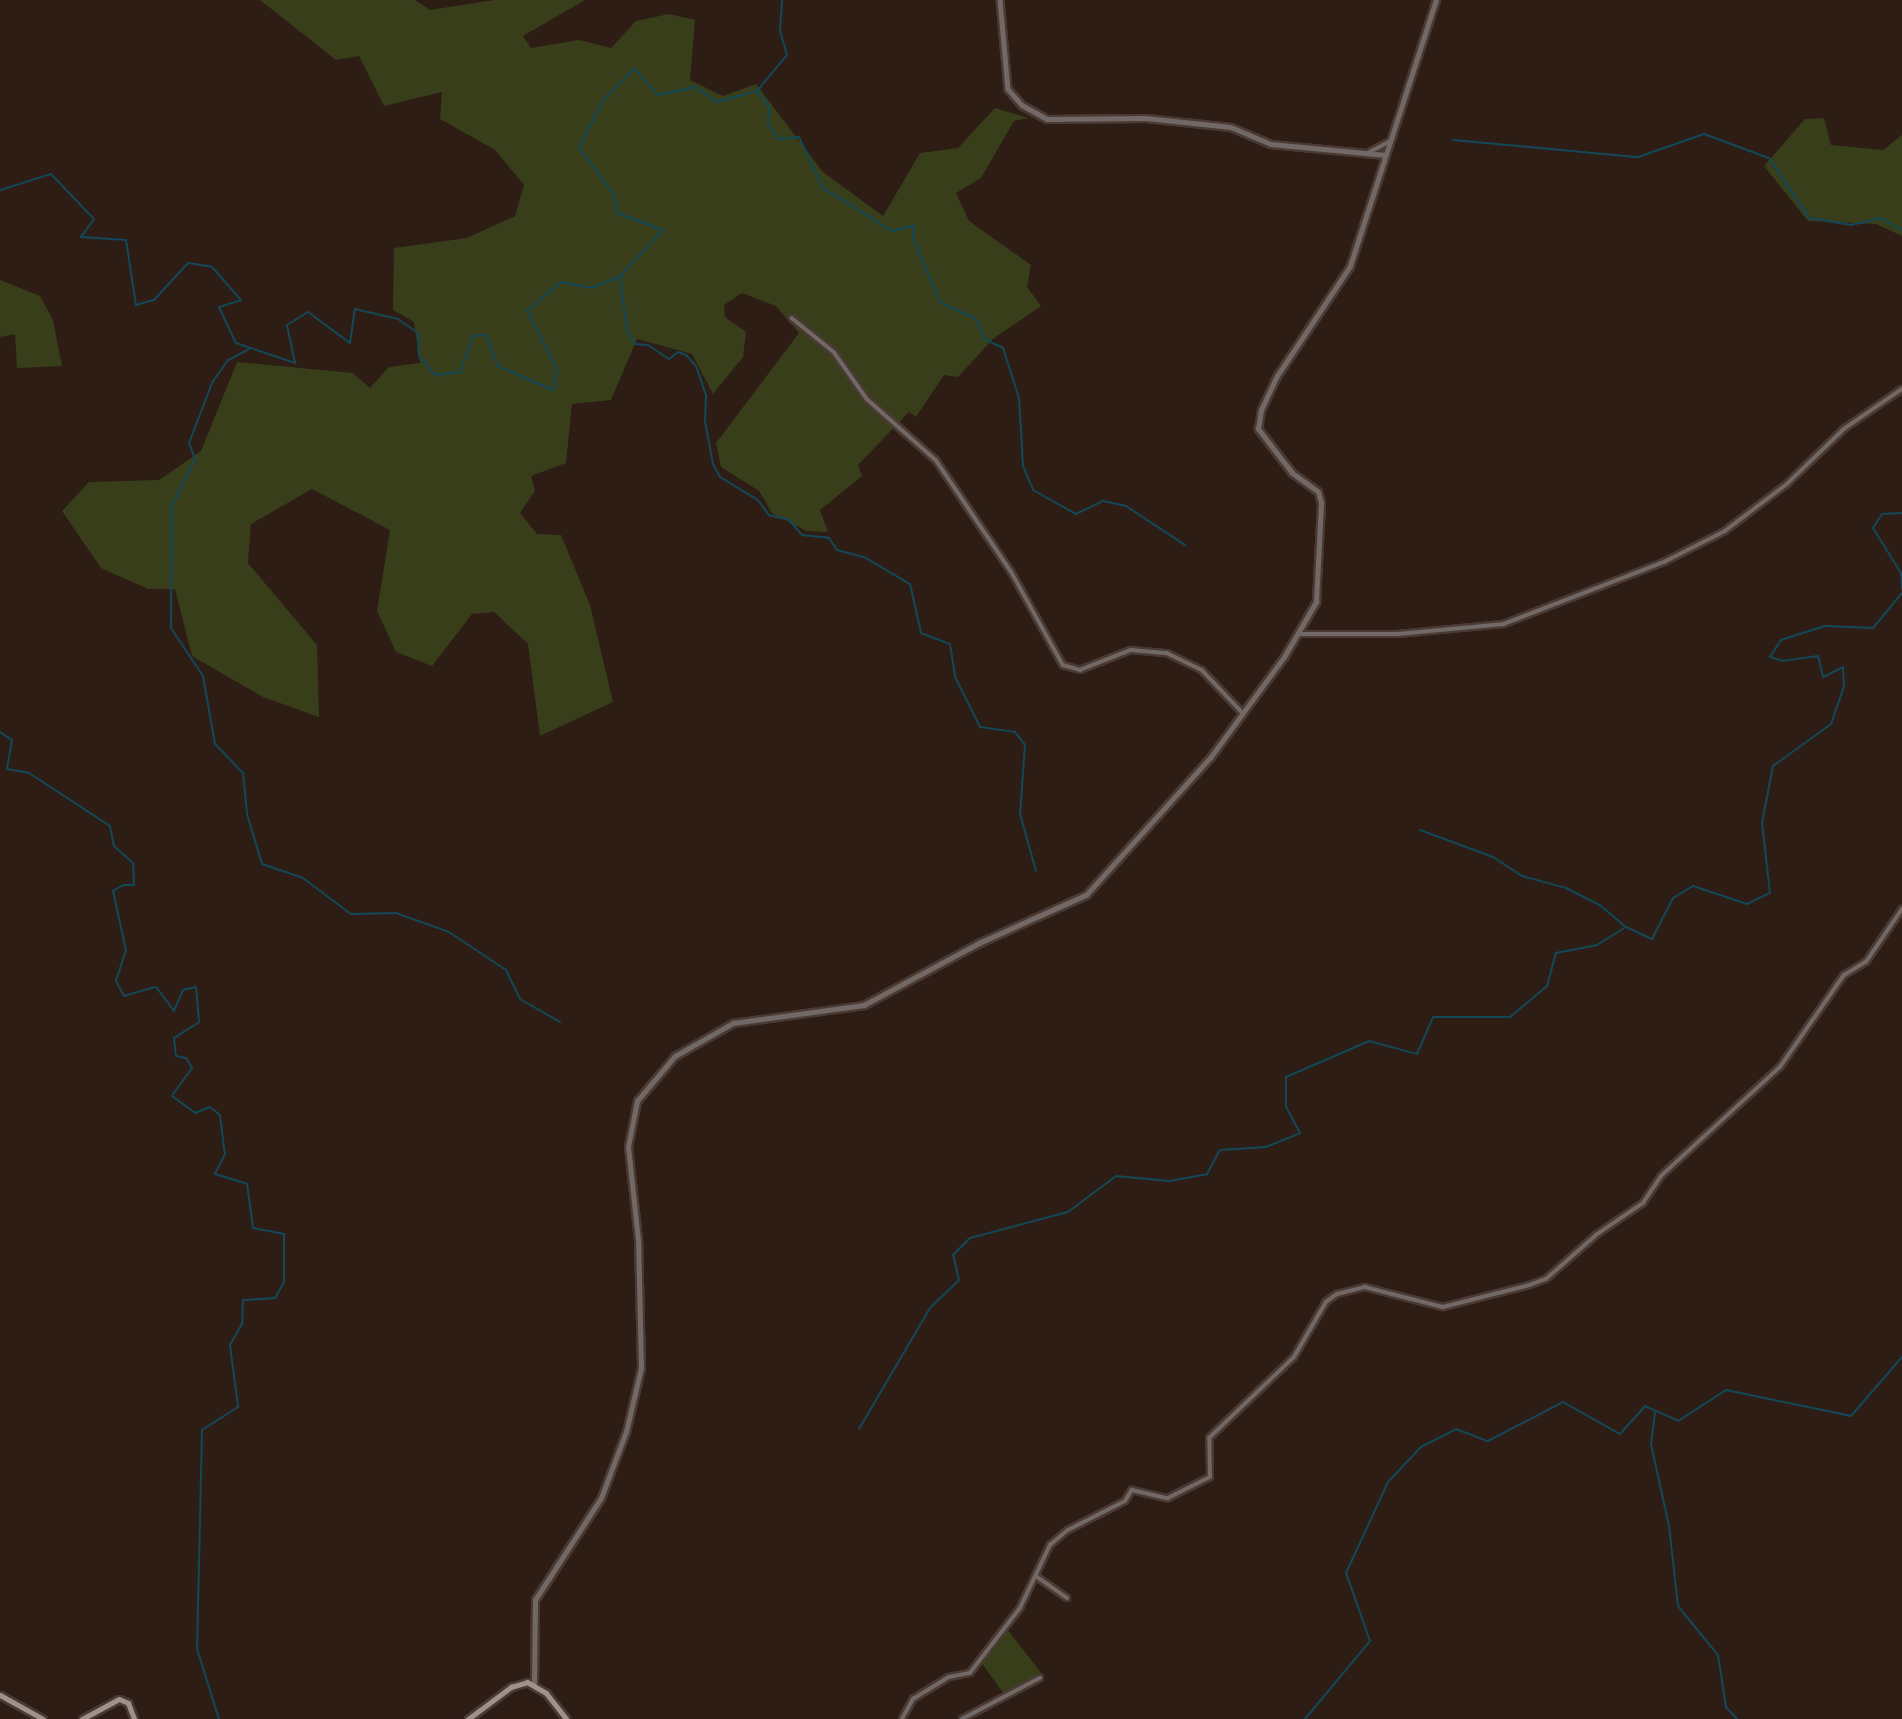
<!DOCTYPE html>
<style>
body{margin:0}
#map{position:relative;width:1902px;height:1719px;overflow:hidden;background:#2d1d15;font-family:Montserrat,sans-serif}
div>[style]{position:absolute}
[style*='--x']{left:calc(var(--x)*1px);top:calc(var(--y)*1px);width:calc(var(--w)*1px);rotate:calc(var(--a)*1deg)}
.green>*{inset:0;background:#373e19}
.stream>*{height:2px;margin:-1px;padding:0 1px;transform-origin:1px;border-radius:1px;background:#134859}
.roads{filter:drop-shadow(2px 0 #4a3a33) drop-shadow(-2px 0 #4a3a33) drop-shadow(0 2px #4a3a33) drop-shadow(0 -2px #4a3a33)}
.minor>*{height:3.5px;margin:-1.75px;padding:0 1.75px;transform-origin:1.75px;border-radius:1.75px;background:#726865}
.tertiary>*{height:4.5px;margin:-2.25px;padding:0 2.25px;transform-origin:2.25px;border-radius:2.25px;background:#726865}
.secondary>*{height:5px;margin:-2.5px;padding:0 2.5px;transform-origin:2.5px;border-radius:2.5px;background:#a0918c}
span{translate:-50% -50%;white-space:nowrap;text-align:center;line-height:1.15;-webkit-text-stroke:6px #2d1d15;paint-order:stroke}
</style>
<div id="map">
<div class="green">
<div style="clip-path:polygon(260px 0,415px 0,430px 10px,494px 0,585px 0,523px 36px,531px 48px,579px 40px,611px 48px,636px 21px,669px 14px,695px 20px,690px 80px,723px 96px,756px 84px,823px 172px,883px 216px,920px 153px,958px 148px,995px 108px,1029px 118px,1014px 121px,981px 178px,956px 193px,969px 221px,1031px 265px,1027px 287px,1041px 306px,993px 339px,958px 377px,944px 375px,916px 417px,909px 412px,858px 465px,862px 476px,820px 510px,828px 532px,806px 531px,772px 513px,759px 491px,721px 467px,716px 443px,799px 333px,776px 306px,742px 293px,724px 305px,725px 317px,746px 332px,743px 357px,713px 394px,692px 354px,637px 339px,611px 400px,572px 404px,566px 463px,531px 476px,535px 491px,520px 513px,537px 534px,561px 535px,590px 605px,613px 702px,540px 736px,528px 644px,494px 612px,472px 614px,432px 666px,396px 652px,377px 611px,390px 530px,312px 489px,251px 524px,248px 563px,317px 645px,319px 717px,263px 697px,192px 656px,175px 589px,148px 589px,101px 568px,62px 511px,89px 482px,159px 480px,201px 451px,237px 362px,353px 373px,370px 388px,389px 367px,420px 363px,414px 322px,393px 310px,394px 248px,467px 238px,515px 216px,524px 185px,495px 150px,440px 119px,442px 92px,384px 106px,359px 56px,336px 60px)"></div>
<div style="clip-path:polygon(1824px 118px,1831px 145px,1883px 150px,1902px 135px,1902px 236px,1876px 224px,1808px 221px,1764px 166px,1805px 119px)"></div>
<div style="clip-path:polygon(0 280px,40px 296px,53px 320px,62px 366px,17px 368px,15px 334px,0 337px)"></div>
<div style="clip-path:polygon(1007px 1629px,1042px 1674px,1004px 1694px,980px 1661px)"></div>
</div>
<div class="stream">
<div style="--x:757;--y:91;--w:20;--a:53"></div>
<div style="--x:769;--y:107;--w:17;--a:93"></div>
<div style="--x:768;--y:124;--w:19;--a:54"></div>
<div style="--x:779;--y:139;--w:20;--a:-6"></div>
<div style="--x:799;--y:137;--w:56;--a:64.8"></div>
<div style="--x:823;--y:188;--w:81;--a:31.9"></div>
<div style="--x:892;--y:231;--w:23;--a:-13"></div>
<div style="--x:914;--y:226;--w:12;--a:95"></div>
<div style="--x:913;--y:238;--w:69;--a:67.1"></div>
<div style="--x:940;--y:302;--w:40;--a:25"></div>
<div style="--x:976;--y:319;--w:23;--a:65"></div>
<div style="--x:986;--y:340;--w:19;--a:25"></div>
<div style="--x:1003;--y:348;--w:52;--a:72.3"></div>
<div style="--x:1019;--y:398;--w:68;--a:86.6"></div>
<div style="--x:1023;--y:466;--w:26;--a:67"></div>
<div style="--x:1033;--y:490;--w:49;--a:29.2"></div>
<div style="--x:1076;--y:514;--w:30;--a:-26"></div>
<div style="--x:1103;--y:501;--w:24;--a:12"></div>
<div style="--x:1126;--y:506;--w:71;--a:33.5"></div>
<div style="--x:1453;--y:140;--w:186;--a:5.3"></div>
<div style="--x:1638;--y:157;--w:70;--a:-19.2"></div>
<div style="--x:1704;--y:134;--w:69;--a:20.3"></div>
<div style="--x:1769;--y:158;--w:72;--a:56.3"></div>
<div style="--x:1809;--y:218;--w:43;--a:9.5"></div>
<div style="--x:1851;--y:225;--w:31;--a:-13"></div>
<div style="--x:1881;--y:218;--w:24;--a:30"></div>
<div style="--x:0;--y:190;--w:53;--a:-17.4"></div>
<div style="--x:51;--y:174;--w:62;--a:46.3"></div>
<div style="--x:94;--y:219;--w:22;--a:126"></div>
<div style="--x:81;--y:237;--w:45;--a:3.8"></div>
<div style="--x:126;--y:240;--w:66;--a:81.3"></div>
<div style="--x:136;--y:305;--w:19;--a:-16"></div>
<div style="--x:154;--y:300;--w:50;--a:-47.4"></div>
<div style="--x:188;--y:263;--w:24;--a:9"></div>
<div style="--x:212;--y:267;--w:44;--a:48.7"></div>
<div style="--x:241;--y:300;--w:23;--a:162"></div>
<div style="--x:219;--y:307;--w:40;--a:65"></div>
<div style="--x:236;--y:343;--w:62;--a:18.7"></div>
<div style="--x:295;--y:363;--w:39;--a:-102"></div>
<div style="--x:287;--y:325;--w:25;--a:-32"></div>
<div style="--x:308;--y:312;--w:52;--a:36.4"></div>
<div style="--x:350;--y:343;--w:34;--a:-82"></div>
<div style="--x:355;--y:309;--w:44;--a:13.1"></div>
<div style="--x:398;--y:319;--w:24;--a:35"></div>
<div style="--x:418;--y:333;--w:23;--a:88"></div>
<div style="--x:419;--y:356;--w:25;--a:50"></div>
<div style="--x:435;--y:375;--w:25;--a:-7"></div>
<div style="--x:460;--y:372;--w:38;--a:-70"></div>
<div style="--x:473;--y:336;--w:13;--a:-4"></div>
<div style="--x:486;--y:335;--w:33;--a:69"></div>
<div style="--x:498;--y:366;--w:60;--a:23.6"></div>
<div style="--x:553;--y:390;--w:21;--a:-79"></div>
<div style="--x:557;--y:369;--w:65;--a:-117.3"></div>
<div style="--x:527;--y:311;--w:45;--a:-40.5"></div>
<div style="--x:561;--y:282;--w:32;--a:11"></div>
<div style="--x:592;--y:288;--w:30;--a:-23"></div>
<div style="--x:620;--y:276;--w:63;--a:-46.9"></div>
<div style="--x:663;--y:230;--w:49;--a:-159.7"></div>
<div style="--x:617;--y:213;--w:20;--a:-101"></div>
<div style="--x:613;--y:193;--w:56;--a:-127.1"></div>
<div style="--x:579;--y:148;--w:54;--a:-63.4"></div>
<div style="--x:603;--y:100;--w:44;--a:-45"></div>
<div style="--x:634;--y:69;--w:35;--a:47"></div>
<div style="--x:658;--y:95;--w:38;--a:-12"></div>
<div style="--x:695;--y:87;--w:27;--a:34"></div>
<div style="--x:717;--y:102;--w:41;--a:-15.4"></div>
<div style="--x:757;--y:91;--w:47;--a:-50.2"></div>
<div style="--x:787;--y:55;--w:26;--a:-106"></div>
<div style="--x:780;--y:30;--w:30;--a:-86"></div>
<div style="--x:620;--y:277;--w:54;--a:82.6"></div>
<div style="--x:627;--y:331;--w:15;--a:58"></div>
<div style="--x:635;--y:344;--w:13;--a:4"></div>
<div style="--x:648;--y:345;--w:25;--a:34"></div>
<div style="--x:669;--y:359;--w:11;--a:-38"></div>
<div style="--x:678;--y:352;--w:9;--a:21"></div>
<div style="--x:686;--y:355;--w:15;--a:48"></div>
<div style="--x:696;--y:366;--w:31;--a:71"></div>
<div style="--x:706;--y:395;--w:26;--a:92"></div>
<div style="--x:705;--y:421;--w:44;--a:79.5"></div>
<div style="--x:713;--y:464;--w:15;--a:62"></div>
<div style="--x:720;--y:477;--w:44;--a:31.2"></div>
<div style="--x:758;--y:500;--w:19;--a:54"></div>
<div style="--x:769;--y:515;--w:21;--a:14"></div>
<div style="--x:789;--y:520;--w:20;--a:49"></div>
<div style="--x:802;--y:535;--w:27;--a:6"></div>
<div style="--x:829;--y:538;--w:14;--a:56"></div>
<div style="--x:837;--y:550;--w:28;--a:15"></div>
<div style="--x:864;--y:557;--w:53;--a:30.4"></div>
<div style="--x:910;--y:584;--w:50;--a:77.3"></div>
<div style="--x:921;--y:633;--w:31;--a:21"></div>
<div style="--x:950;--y:644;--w:33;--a:81"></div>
<div style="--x:955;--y:677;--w:56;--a:63.4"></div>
<div style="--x:980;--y:727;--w:35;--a:8"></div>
<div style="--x:1015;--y:732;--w:16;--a:52"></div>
<div style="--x:1025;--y:745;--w:69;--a:94.1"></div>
<div style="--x:1020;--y:814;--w:59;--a:74.3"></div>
<div style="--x:249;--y:349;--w:24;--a:152"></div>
<div style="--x:228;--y:360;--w:28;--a:125"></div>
<div style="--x:212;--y:383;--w:64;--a:111"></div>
<div style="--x:189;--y:443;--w:17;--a:69"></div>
<div style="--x:195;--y:459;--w:52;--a:116.1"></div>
<div style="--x:172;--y:506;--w:122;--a:90.5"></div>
<div style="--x:171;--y:628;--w:58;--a:56.3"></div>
<div style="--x:203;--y:676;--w:69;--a:80"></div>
<div style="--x:215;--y:744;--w:40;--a:46"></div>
<div style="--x:243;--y:773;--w:41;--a:84.4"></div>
<div style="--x:247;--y:814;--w:52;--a:73.3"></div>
<div style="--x:262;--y:864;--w:43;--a:18.9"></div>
<div style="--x:303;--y:878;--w:60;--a:36.9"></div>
<div style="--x:351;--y:914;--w:45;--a:-1.3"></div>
<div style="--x:396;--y:913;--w:56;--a:19.7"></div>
<div style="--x:449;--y:932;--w:69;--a:33.7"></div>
<div style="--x:506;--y:970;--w:32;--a:64"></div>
<div style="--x:520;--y:999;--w:46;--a:29.9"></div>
<div style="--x:1902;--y:513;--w:20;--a:177"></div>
<div style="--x:1882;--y:514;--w:17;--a:123"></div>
<div style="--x:1873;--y:528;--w:53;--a:58.1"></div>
<div style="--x:1901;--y:573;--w:16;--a:86"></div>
<div style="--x:0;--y:732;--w:14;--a:34"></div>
<div style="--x:12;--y:740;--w:29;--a:100"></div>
<div style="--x:7;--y:769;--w:22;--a:10"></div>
<div style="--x:29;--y:773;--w:97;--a:33.2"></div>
<div style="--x:110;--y:826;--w:20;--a:79"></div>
<div style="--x:114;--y:846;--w:25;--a:42"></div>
<div style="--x:133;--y:863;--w:22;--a:87"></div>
<div style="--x:134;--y:885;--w:11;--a:180"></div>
<div style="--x:123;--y:885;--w:12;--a:149"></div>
<div style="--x:113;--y:891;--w:60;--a:77.6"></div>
<div style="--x:126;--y:950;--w:33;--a:108"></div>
<div style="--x:116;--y:981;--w:17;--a:62"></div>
<div style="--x:124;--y:996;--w:33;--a:-16"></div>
<div style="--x:156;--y:987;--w:30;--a:53"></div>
<div style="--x:174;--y:1011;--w:23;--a:-67"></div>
<div style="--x:183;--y:990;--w:13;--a:-13"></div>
<div style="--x:196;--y:987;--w:35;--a:85"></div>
<div style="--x:199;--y:1022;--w:30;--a:147"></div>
<div style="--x:174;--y:1038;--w:18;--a:84"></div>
<div style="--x:176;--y:1056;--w:10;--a:11"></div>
<div style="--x:186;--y:1058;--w:12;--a:59"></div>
<div style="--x:192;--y:1068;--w:34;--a:126"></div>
<div style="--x:172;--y:1096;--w:29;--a:36"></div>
<div style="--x:195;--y:1113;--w:16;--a:-22"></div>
<div style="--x:210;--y:1107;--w:13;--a:39"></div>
<div style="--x:220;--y:1115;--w:39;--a:83"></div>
<div style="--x:225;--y:1154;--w:22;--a:117"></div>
<div style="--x:215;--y:1174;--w:34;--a:17"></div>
<div style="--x:247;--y:1184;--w:44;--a:82.2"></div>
<div style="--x:253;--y:1228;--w:32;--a:11"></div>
<div style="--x:284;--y:1234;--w:48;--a:90"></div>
<div style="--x:284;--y:1282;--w:18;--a:119"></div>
<div style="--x:275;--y:1298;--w:32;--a:176"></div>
<div style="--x:243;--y:1300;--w:24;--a:92"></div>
<div style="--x:242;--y:1324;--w:24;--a:120"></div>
<div style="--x:230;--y:1345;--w:63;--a:82.6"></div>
<div style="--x:238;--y:1407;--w:43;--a:147.4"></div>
<div style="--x:202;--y:1430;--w:219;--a:91.3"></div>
<div style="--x:197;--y:1649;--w:73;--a:72.6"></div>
<div style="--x:1420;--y:830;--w:78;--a:20.3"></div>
<div style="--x:1493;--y:857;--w:35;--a:33"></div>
<div style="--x:1522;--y:876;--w:46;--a:15.3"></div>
<div style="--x:1566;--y:888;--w:39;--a:27"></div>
<div style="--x:1601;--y:906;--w:31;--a:40"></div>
<div style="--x:1655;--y:1412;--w:32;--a:97"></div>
<div style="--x:1651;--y:1444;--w:84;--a:77.6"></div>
<div style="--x:1669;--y:1526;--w:81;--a:83.6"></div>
<div style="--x:1678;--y:1606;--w:63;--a:50.8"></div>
<div style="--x:1718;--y:1655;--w:53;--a:81.3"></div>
<div style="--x:1726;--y:1707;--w:16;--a:47"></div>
<div style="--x:859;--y:1429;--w:140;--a:-59.6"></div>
<div style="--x:930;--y:1308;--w:40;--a:-44"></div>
<div style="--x:959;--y:1280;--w:26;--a:-103"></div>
<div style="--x:953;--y:1255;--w:24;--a:-45"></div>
<div style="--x:970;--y:1238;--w:101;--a:-14.9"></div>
<div style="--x:1068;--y:1212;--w:60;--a:-36.9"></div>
<div style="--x:1116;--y:1176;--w:53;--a:5.4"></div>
<div style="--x:1169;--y:1181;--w:39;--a:-10"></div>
<div style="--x:1207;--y:1174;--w:27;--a:-62"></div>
<div style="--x:1220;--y:1150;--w:46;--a:-3.7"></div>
<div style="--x:1266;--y:1147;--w:37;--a:-22"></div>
<div style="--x:1300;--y:1133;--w:30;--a:-118"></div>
<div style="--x:1286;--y:1107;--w:30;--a:-90"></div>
<div style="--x:1286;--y:1077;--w:90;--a:-23.4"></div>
<div style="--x:1369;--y:1041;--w:50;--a:15.2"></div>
<div style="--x:1417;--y:1054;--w:40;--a:-66.6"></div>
<div style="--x:1433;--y:1017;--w:77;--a:0"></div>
<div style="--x:1510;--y:1017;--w:48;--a:-40"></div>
<div style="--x:1547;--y:986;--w:34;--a:-75"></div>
<div style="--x:1556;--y:953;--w:42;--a:-11"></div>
<div style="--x:1597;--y:945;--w:34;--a:-32"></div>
<div style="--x:1626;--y:927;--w:29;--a:25"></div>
<div style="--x:1652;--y:939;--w:46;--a:-62.9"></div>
<div style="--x:1673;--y:898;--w:23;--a:-31"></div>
<div style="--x:1693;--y:886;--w:57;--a:18.4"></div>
<div style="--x:1747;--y:904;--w:25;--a:-26"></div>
<div style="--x:1770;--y:893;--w:70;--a:-96.5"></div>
<div style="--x:1762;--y:823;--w:58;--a:-79.1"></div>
<div style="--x:1773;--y:766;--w:72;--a:-35.9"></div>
<div style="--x:1831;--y:724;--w:39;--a:-71"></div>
<div style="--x:1844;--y:687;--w:20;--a:-93"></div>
<div style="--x:1843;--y:667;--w:22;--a:153"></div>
<div style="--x:1823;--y:677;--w:22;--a:-103"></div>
<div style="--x:1818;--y:656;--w:35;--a:172"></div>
<div style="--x:1783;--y:661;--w:14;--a:-163"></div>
<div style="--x:1770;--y:657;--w:20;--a:-57"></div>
<div style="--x:1781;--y:640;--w:46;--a:-17.7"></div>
<div style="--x:1825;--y:626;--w:48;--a:2.4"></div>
<div style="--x:1873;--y:628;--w:45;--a:-50.4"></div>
<div style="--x:1305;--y:1719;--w:102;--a:-50.2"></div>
<div style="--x:1370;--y:1641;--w:72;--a:-109.4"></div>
<div style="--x:1346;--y:1573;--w:100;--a:-65.2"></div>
<div style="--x:1388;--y:1482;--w:48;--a:-46.7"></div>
<div style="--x:1421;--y:1447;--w:39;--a:-27"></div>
<div style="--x:1456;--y:1429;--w:34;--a:21"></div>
<div style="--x:1488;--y:1441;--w:85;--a:-27.5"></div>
<div style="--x:1563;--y:1402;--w:65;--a:29.3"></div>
<div style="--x:1620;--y:1434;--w:38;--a:-48"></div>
<div style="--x:1645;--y:1406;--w:36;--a:24"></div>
<div style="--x:1678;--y:1421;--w:57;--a:-32.9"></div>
<div style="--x:1726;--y:1390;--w:128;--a:11.7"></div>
<div style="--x:1851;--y:1416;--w:78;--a:-49.2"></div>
</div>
<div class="roads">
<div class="minor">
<div style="--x:1368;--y:153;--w:24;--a:-28"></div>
<div style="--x:792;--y:318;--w:54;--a:39"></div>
<div style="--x:834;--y:352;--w:57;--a:54.9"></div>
<div style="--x:867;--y:399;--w:92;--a:41.5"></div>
<div style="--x:936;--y:460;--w:134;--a:56"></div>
<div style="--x:1011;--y:571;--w:107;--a:61"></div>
<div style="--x:1063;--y:665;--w:18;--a:16"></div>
<div style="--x:1080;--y:670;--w:55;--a:-21.4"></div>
<div style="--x:1131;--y:650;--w:36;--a:5"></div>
<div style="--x:1167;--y:653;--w:39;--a:26"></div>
<div style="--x:1202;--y:670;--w:59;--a:46.4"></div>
<div style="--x:1300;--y:634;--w:98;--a:0"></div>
<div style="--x:1398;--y:634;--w:106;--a:-5.4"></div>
<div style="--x:1504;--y:624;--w:172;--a:-21.2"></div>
<div style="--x:1664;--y:562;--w:68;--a:-26.9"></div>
<div style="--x:1725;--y:531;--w:78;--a:-37.2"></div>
<div style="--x:1787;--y:484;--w:79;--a:-44"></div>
<div style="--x:1844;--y:429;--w:70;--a:-34.6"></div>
<div style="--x:1036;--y:1576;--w:38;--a:35"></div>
<div style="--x:902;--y:1719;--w:23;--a:-61"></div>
<div style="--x:913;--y:1699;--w:42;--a:-31.4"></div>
<div style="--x:949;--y:1677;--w:21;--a:-11"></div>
<div style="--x:970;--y:1673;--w:82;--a:-52.4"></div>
<div style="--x:1020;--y:1608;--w:70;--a:-64.5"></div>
<div style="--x:1050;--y:1545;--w:23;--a:-40"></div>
<div style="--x:1068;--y:1530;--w:64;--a:-27"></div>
<div style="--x:1125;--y:1501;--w:13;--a:-58"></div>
<div style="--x:1132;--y:1490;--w:37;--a:13"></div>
<div style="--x:1168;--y:1498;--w:47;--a:-26.6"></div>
<div style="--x:1210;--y:1477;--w:39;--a:-91"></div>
<div style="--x:1209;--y:1438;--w:117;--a:-43.6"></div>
<div style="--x:1294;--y:1357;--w:64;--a:-59.8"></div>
<div style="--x:1326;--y:1302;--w:14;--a:-36"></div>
<div style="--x:1337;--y:1294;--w:29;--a:-14"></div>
<div style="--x:1365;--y:1287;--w:81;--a:14.4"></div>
<div style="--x:1443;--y:1307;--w:90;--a:-14.2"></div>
<div style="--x:1530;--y:1285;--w:17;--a:-21"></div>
<div style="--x:1546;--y:1279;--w:67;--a:-41.3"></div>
<div style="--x:1596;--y:1235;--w:57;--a:-34.2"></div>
<div style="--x:1643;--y:1203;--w:32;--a:-56"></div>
<div style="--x:1661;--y:1176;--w:161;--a:-42.5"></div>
<div style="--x:1780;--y:1067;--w:112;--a:-55.2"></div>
<div style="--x:1844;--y:975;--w:26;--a:-31"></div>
<div style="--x:1866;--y:962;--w:64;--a:-55.8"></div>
<div style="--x:962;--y:1719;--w:88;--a:-27.7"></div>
</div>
<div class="tertiary">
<div style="--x:1000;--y:0;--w:89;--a:84.9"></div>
<div style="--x:1008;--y:89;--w:21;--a:49"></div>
<div style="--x:1022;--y:105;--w:29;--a:29"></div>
<div style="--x:1047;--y:119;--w:99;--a:-0.6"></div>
<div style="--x:1146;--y:118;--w:85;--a:6"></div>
<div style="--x:1231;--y:127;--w:43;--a:23"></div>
<div style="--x:1271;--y:144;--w:115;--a:5.5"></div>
<div style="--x:534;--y:1683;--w:83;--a:-89.3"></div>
<div style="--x:535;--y:1600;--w:121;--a:-57.1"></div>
<div style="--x:601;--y:1498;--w:71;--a:-69.3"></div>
<div style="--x:626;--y:1432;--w:66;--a:-76.8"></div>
<div style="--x:641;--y:1368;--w:128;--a:-91.3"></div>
<div style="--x:638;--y:1240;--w:94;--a:-96.1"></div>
<div style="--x:628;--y:1147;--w:47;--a:-78.9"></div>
<div style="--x:637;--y:1101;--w:59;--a:-49.8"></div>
<div style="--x:675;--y:1056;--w:67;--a:-29.6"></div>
<div style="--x:733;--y:1023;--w:132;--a:-7.8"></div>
<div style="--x:864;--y:1005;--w:131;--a:-28.3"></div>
<div style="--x:979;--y:943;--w:117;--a:-24.2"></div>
<div style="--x:1086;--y:895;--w:185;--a:-47.9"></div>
<div style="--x:1210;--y:758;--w:125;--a:-53.8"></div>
<div style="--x:1284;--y:657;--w:64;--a:-59.8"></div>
<div style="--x:1316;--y:602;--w:99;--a:-87.1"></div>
<div style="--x:1321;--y:503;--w:11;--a:-105"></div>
<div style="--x:1318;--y:492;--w:32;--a:-144"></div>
<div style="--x:1292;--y:473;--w:56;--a:-127.7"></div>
<div style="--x:1258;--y:429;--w:19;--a:-81"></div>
<div style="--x:1261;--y:410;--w:38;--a:-65"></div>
<div style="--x:1277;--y:376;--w:132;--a:-56.4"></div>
<div style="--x:1350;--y:266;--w:280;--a:-72.1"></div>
</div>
<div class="secondary">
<div style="--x:0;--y:1695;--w:49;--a:29.2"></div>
<div style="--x:82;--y:1719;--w:42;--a:-28.4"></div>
<div style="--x:119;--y:1699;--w:10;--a:24"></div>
<div style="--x:128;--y:1703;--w:17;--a:69"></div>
<div style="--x:468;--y:1719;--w:54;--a:-36.7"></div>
<div style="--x:511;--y:1687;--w:17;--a:-17"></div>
<div style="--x:527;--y:1682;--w:22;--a:30"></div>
<div style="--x:546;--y:1693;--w:33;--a:52"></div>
</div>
</div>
</div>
